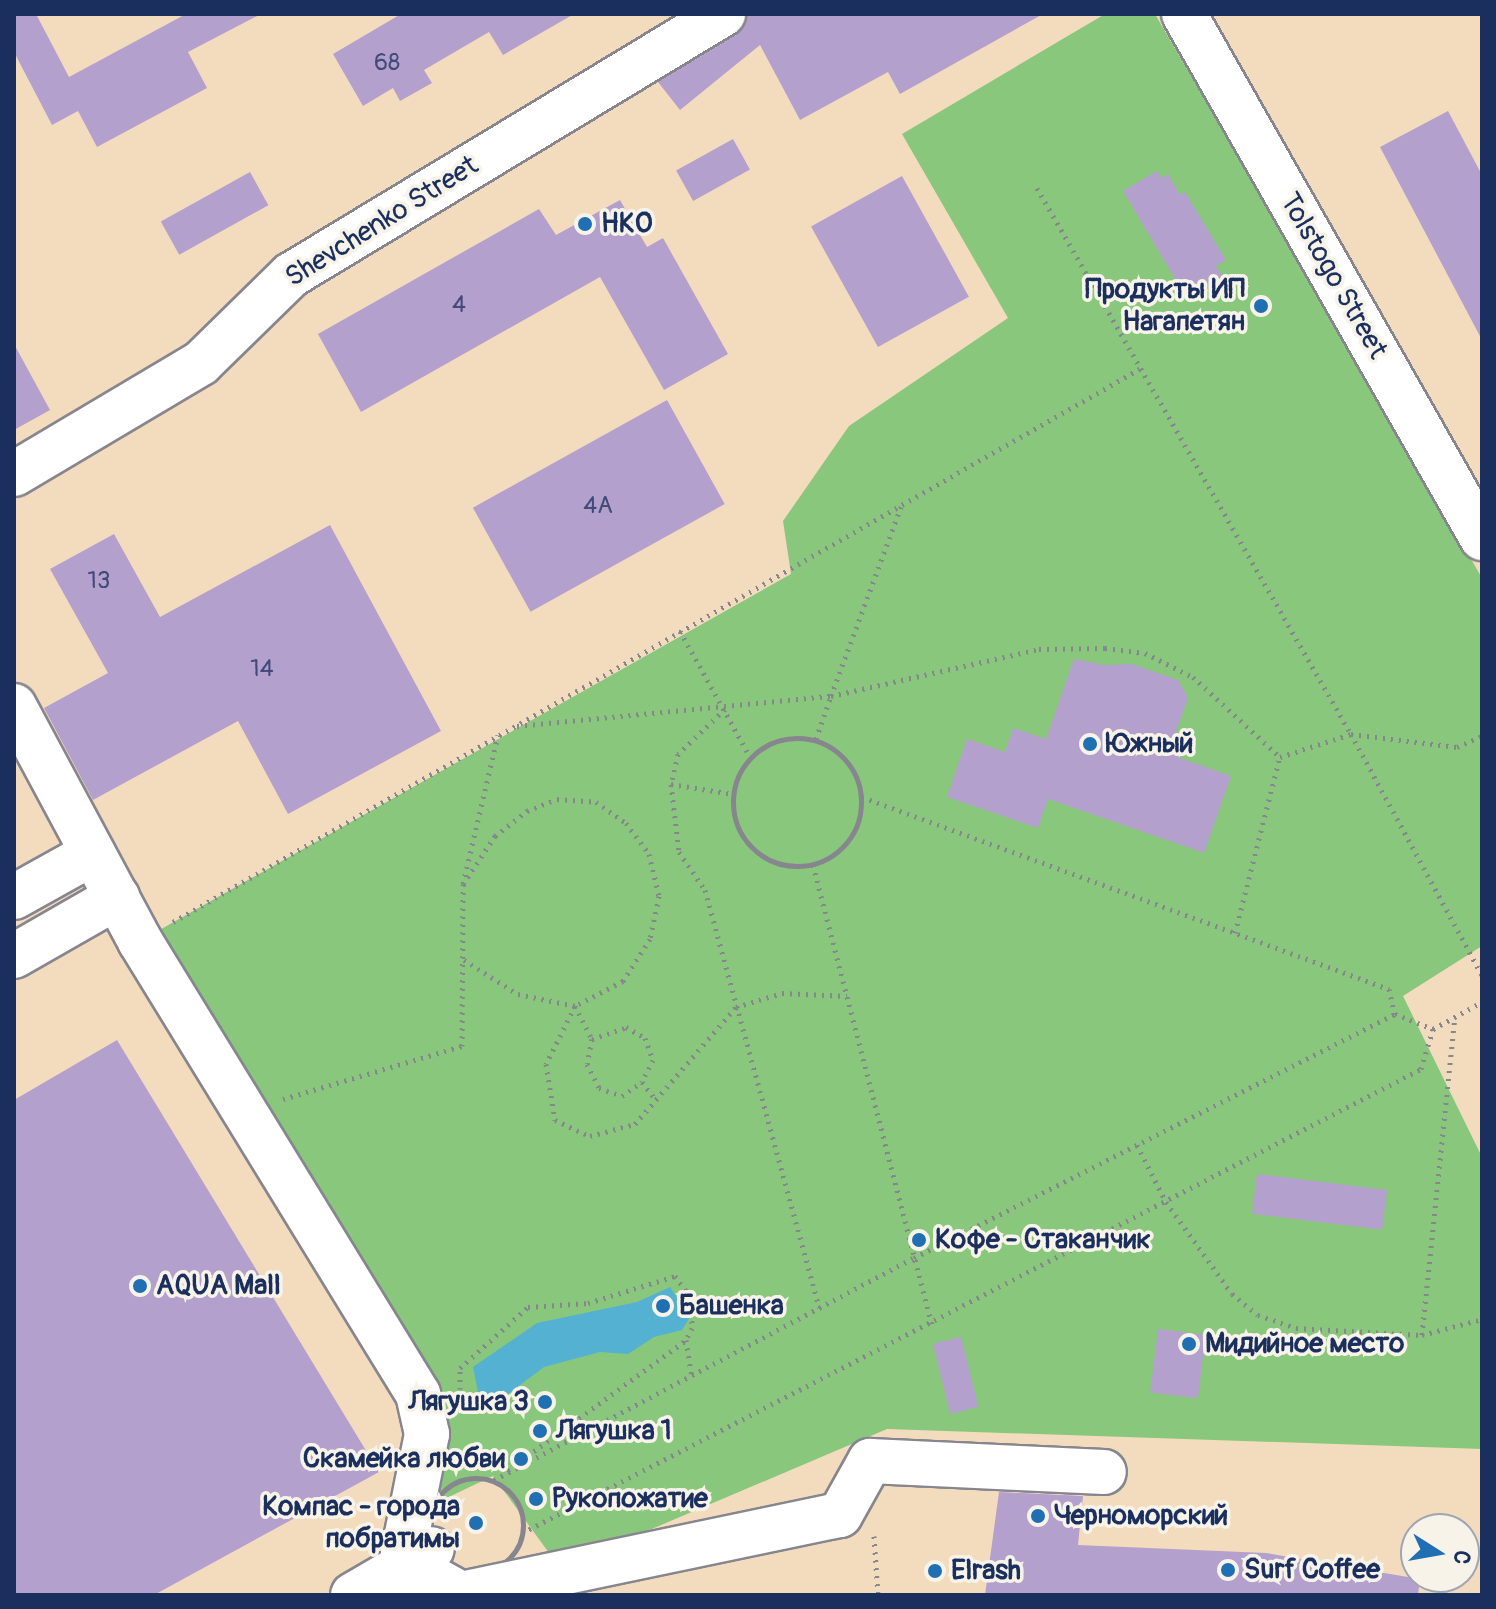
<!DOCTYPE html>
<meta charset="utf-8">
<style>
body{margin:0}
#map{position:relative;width:1496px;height:1609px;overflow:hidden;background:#f3dcbe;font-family:Pangolin,sans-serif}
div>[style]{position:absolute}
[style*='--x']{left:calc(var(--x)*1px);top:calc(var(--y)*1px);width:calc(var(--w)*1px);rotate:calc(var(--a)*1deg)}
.green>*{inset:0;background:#89c77d}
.water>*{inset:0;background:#54b1d2}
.building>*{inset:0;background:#b4a0cd;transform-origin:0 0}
.path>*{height:5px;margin-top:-2.5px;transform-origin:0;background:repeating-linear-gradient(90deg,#87868e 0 2px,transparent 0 8px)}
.path>.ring{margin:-2.5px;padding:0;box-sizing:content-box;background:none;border:5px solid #87868e;border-radius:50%}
.roads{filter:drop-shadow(2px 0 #87868e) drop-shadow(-2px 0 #87868e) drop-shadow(0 2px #87868e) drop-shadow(0 -2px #87868e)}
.minor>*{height:44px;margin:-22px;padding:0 22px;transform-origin:22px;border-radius:22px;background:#fff}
.dots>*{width:22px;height:22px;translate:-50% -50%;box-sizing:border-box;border:4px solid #f7f3e8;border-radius:50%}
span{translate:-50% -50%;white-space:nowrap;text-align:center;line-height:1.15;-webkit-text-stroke:7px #f7f3e8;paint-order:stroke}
.number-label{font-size:24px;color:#414b7a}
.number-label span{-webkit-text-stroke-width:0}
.street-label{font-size:28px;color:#1b2f5e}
.poi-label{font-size:28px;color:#1b2f5e;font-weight:700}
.left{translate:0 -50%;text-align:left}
.right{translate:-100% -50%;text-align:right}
.frame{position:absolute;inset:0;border:16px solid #1b2f5e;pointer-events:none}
.north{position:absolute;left:1400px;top:1513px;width:80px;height:80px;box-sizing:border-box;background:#f7f3e8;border:2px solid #9fa5b1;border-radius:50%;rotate:101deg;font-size:22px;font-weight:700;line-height:32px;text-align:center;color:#1b2f5e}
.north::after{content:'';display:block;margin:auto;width:28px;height:36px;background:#1f6fb2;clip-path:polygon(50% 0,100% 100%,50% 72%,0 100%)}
</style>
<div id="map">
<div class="green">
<div style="clip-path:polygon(1105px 14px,1155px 14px,1482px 578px,1482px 946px,1403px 996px,1482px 1157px,1482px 1449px,887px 1429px,560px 1568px,493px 1476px,436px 1503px,437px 1406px,140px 941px,791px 574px,783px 521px,849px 426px,1008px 318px,902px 134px)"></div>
</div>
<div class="water">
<div style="clip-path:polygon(670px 1287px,690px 1317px,682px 1330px,654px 1337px,628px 1354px,600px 1352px,544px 1367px,508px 1394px,494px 1400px,479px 1397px,473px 1367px,537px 1323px,637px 1302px)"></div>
</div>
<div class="building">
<div style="clip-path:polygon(14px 14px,36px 14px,69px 77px,186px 14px,261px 14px,188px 52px,207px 88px,97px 147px,78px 111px,52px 125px,14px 52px)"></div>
<div style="clip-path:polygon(401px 14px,574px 14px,503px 55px,489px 32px,424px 70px,432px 83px,400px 101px,393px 88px,363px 106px,333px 54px)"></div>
<div style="clip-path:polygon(748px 14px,1043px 14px,900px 94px,888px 72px,800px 120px,760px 45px,680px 110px,658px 82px,736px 35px)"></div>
<div style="clip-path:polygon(1448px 111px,1482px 175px,1482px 340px,1380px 147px)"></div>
<div style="left:733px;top:139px;width:35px;height:65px;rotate:61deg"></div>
<div style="clip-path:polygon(1157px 171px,1161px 178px,1168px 174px,1180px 195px,1185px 192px,1226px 260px,1216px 266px,1223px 277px,1187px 299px,1123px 191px)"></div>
<div style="left:250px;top:172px;width:38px;height:102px;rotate:61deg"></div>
<div style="left:902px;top:176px;width:138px;height:104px;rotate:61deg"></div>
<div style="clip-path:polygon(620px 200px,647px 247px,663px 238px,728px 354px,664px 390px,600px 277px,361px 412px,318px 334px,539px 209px,556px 235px)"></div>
<div style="clip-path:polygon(14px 344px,50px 410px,14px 430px)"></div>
<div style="left:667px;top:400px;width:119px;height:222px;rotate:61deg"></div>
<div style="clip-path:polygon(330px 525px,441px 731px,288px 814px,238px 721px,93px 800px,44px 708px,108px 673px,50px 569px,114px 534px,160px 617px)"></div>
<div style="clip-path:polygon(1074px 659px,1104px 665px,1131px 664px,1178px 680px,1188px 698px,1170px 748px,1182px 752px,1180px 758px,1231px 776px,1204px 853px,1048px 799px,1038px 828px,947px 797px,967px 739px,1005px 752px,1013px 728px,1046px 739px)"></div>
<div style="clip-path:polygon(117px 1040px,379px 1472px,154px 1595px,14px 1595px,14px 1100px)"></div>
<div style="left:1257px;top:1174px;width:131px;height:40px;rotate:7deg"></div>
<div style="left:1158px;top:1329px;width:48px;height:64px;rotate:7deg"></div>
<div style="left:961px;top:1337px;width:72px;height:29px;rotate:76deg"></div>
<div style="clip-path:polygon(999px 1492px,1083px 1496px,1078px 1545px,1266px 1553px,1420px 1579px,1418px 1595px,985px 1595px)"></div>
</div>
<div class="path">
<div style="--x:1037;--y:188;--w:630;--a:60.1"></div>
<div style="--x:1351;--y:734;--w:274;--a:61.5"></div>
<div style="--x:680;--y:631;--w:144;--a:60.9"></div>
<div style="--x:725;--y:709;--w:65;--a:136.2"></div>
<div style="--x:678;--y:754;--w:31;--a:103"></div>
<div style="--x:671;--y:784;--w:68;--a:83.3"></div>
<div style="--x:679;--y:852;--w:46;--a:55.6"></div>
<div style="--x:705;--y:890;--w:433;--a:74.7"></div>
<div style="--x:517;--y:726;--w:315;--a:-5.5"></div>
<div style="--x:831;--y:696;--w:202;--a:-69.7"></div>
<div class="ring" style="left:733px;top:738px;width:123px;height:123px"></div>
<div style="--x:816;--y:739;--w:46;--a:-70.8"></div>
<div style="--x:831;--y:696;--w:213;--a:-12.7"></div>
<div style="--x:1039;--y:649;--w:66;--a:-0.9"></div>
<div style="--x:1105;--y:648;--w:40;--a:7.1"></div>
<div style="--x:1145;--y:653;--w:54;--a:26.6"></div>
<div style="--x:1193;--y:677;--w:118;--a:42.6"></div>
<div style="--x:1280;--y:757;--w:75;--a:-17.9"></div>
<div style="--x:1351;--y:734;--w:107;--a:7"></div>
<div style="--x:1457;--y:747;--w:27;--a:-24"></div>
<div style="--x:671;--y:784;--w:63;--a:9.2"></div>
<div style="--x:862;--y:797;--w:561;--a:20.02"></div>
<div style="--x:1389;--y:989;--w:26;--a:77"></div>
<div style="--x:813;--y:865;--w:474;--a:75.5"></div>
<div style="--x:463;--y:884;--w:58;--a:-56.3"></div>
<div style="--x:495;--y:836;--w:41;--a:-38"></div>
<div style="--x:527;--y:811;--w:32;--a:-22"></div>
<div style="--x:557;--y:799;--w:39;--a:4"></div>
<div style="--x:596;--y:802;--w:37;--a:35"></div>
<div style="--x:626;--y:823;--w:39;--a:53"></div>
<div style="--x:649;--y:854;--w:43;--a:76.6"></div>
<div style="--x:659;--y:896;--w:44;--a:101.8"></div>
<div style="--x:650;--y:939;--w:50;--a:122.7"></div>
<div style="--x:623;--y:981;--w:54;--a:152.5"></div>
<div style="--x:575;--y:1006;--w:37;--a:63"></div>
<div style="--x:592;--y:1039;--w:25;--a:101"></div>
<div style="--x:587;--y:1064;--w:27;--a:63"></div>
<div style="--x:599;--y:1088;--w:24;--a:19"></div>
<div style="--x:622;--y:1096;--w:24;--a:-35"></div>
<div style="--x:642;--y:1082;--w:23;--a:52"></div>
<div style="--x:173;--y:922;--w:1115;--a:-29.78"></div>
<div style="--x:1235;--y:933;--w:182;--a:-75.7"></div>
<div style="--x:464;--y:960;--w:64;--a:32.2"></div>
<div style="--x:518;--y:994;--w:58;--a:11.9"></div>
<div style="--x:575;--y:1006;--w:65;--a:116.6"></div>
<div style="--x:546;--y:1064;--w:57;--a:80.9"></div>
<div style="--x:555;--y:1120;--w:38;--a:25"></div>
<div style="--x:590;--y:1136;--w:47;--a:-14.9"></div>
<div style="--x:635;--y:1124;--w:155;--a:-49.2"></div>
<div style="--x:736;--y:1007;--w:48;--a:-16.9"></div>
<div style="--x:782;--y:993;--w:65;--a:2.6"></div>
<div style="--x:592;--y:1039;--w:36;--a:-19"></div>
<div style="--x:626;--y:1027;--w:22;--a:30"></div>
<div style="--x:645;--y:1038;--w:23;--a:70"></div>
<div style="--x:653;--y:1060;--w:25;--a:117"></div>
<div style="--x:283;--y:1099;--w:187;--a:-16.5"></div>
<div style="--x:462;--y:1046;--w:162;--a:-89.6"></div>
<div style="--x:463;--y:884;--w:153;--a:-76.8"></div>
<div style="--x:1137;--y:1145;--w:64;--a:63"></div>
<div style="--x:1166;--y:1202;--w:113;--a:54.3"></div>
<div style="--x:1232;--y:1294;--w:33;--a:39"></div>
<div style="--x:1258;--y:1315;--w:40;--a:18.9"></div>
<div style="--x:1296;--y:1328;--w:126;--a:3.2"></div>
<div style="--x:1422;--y:1335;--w:62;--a:-14.9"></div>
<div style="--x:1422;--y:1335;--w:320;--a:-84.1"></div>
<div style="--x:460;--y:1389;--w:21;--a:-90"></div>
<div style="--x:460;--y:1368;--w:91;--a:-41.9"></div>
<div style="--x:528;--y:1307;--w:60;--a:-3.8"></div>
<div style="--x:588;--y:1303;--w:91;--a:-17.2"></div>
<div style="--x:675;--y:1276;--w:26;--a:53"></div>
<div style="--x:691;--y:1297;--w:31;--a:88"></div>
<div style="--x:692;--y:1328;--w:13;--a:117"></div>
<div style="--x:508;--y:1470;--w:220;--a:-36.1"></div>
<div style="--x:686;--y:1340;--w:36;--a:81"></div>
<div class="ring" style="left:429px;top:1478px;width:89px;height:89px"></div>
<div style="--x:494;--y:1480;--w:475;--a:-27.9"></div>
<div style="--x:914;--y:1258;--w:539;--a:-26.9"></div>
<div style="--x:1395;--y:1014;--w:41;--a:21.5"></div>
<div style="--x:1433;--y:1029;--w:56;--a:-28.9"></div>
<div style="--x:522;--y:1533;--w:1012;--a:-27.3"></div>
<div style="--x:1421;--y:1069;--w:42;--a:-73.3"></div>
<div style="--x:874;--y:1536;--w:59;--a:86.1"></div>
</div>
<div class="roads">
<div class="minor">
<div style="--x:1184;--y:14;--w:603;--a:60.37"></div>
<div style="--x:14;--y:474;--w:217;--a:-30.7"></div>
<div style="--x:201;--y:363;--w:126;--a:-44.4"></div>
<div style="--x:291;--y:275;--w:505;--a:-31.14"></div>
<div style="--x:14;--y:706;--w:267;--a:61.8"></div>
<div style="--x:140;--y:941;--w:532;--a:58.46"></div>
<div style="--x:418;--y:1394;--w:41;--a:77.3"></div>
<div style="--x:427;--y:1434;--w:122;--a:101.3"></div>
<div style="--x:403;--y:1554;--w:46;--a:62.9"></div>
<div style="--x:14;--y:897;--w:90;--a:-29.1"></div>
<div style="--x:14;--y:956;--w:119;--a:-29.8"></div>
<div style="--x:409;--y:1565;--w:60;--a:29.1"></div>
<div style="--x:461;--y:1594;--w:387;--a:-11.8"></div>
<div style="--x:840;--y:1515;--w:62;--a:-60.9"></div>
<div style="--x:870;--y:1461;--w:234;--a:2.7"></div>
<div style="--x:353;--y:1595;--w:91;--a:-30.2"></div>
</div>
</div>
<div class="dots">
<div style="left:585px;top:224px;background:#1f6fb2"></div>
<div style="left:1261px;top:306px;background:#1f6fb2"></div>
<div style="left:1090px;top:744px;background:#1f6fb2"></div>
<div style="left:919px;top:1240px;background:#1f6fb2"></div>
<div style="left:140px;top:1286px;background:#1f6fb2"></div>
<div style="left:663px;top:1306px;background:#1f6fb2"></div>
<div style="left:1189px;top:1344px;background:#1f6fb2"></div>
<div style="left:545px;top:1402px;background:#1f6fb2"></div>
<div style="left:540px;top:1431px;background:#1f6fb2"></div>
<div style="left:521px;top:1459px;background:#1f6fb2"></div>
<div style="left:536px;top:1499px;background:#1f6fb2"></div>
<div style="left:1038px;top:1516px;background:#1f6fb2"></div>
<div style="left:476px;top:1523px;background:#1f6fb2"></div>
<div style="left:1228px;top:1570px;background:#1f6fb2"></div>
<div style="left:935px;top:1571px;background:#1f6fb2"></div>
</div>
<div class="number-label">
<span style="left:387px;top:63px">68</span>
<span style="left:459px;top:305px">4</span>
<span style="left:598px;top:506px">4А</span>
<span style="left:99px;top:581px">13</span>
<span style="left:262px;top:669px">14</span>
</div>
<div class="street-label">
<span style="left:382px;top:222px;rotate:-32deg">Shevchenko Street</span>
<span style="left:1333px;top:276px;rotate:60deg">Tolstogo Street</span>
</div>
<div class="poi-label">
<span class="left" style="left:601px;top:224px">НКО</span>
<span class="right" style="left:1245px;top:306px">Продукты ИП<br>Нагапетян</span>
<span class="left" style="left:1106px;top:744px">Южный</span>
<span class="left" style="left:935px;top:1240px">Кофе - Стаканчик</span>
<span class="left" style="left:156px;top:1286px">AQUA Mall</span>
<span class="left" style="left:679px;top:1306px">Башенка</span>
<span class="left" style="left:1205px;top:1344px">Мидийное место</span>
<span class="right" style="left:529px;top:1402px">Лягушка 3</span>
<span class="left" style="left:556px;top:1431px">Лягушка 1</span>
<span class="right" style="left:505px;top:1459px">Скамейка любви</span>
<span class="left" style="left:552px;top:1499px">Рукопожатие</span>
<span class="right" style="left:460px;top:1523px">Компас - города<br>побратимы</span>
<span class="left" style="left:1054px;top:1516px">Черноморский</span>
<span class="left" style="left:1244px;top:1570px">Surf Coffee</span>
<span class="left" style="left:951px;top:1571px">Elrash</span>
</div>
<div class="frame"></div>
<div class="north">С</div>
</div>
